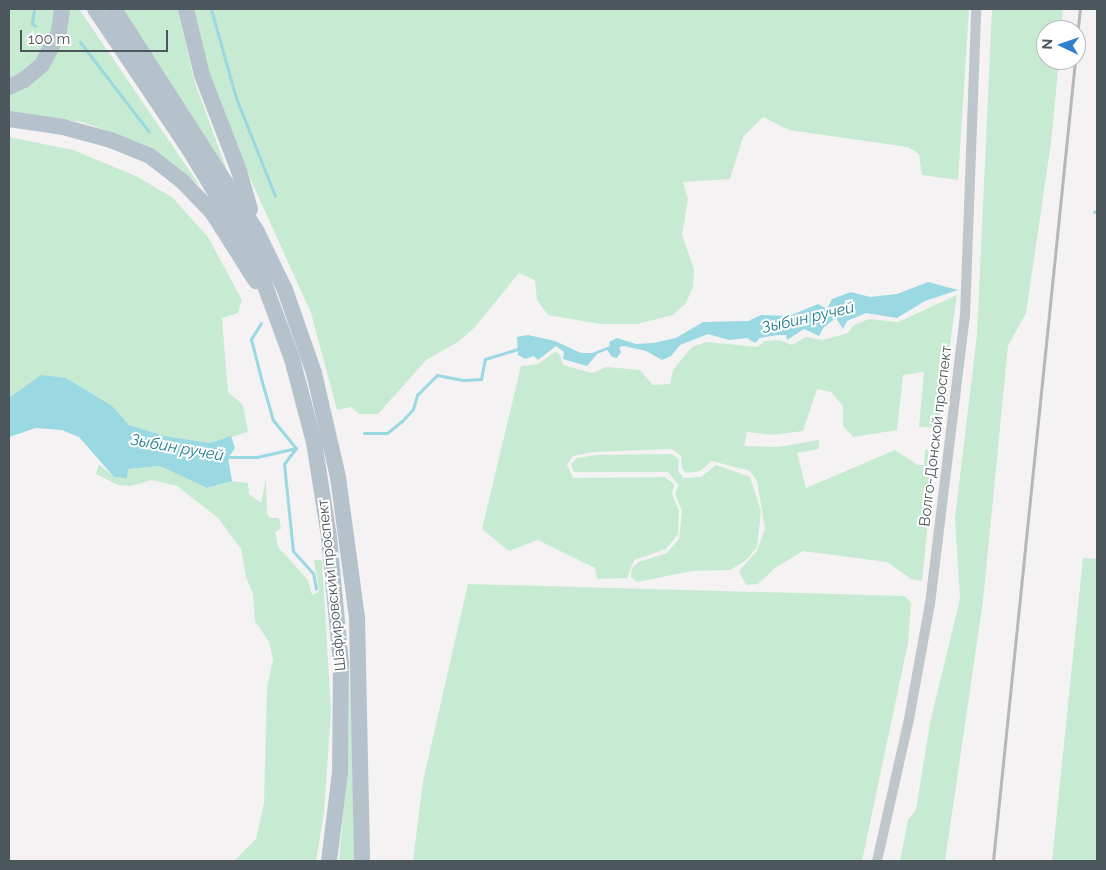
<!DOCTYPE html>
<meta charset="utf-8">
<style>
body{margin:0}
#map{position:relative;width:1106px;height:870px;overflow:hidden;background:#f4f2f2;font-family:Raleway,sans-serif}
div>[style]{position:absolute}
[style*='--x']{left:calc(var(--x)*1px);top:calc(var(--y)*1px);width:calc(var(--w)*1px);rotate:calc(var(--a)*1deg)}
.green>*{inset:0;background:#c7ebd2}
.water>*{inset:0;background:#9ad8e2}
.stream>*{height:3px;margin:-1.5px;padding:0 1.5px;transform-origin:1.5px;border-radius:1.5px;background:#9ad8e2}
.minor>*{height:10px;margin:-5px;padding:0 5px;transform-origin:5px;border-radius:5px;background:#bfc6cc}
.primary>*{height:16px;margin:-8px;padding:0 8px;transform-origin:8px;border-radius:8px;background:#b5c2cc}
.rail>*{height:3px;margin:-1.5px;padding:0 1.5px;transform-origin:1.5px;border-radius:1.5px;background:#b5b7bb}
span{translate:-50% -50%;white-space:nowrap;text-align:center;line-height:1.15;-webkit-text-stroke:4px #fff;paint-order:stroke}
.street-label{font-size:15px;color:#4c565d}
.water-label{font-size:16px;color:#1e7e8e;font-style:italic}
.frame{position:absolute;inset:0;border:10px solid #4c565d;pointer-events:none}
.north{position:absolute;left:1036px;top:20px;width:50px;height:50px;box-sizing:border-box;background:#fff;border:1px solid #b7bbbe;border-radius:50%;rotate:273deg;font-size:14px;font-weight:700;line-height:20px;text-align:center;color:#4c565d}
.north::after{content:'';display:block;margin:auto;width:18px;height:22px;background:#3180ce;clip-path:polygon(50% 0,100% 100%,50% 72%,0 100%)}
.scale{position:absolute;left:20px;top:30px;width:148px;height:22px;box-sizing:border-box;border:2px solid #4c565d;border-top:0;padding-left:6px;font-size:15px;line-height:18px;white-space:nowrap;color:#4c565d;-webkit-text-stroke:4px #fff;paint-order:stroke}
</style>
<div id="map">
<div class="green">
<div style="clip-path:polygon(9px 9px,57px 9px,52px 33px,40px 54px,28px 69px,9px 80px)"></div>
<div style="clip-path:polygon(68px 9px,79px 9px,200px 186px,154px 149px,122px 136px,82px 122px,9px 112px,9px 94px,27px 87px)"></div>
<div style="clip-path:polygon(118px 9px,178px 9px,194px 80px,230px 179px)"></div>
<div style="clip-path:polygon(194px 9px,969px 9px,958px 180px,922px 175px,919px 154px,908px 147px,789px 130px,763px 117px,743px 137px,730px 179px,683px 182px,688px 199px,682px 235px,694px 269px,693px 287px,686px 303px,673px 315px,637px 324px,600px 324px,548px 315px,537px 300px,535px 280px,519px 273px,474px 328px,458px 342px,426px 360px,378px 414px,359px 414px,351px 407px,337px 410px,311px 313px,246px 169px,208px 72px)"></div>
<div style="clip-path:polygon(992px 9px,1063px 9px,1061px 30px,1046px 30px,1046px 60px,1059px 60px,1051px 143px,1026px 313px,1008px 346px,983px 601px,945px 861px,900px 861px,908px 820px,916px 810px,930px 723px,960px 599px,955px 518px,977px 335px)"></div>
<div style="clip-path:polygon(9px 137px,73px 150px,136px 176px,172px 197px,208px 237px,242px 300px,238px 313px,222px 318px,228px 392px,243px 405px,248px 432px,210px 443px,165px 436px,129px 425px,111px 406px,66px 378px,9px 398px)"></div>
<div style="clip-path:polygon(957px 295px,938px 428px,919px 427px,924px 372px,903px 375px,897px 430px,853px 437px,843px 426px,843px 406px,831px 392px,817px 389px,803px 431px,773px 435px,747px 432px,744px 446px,778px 447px,819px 440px,819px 449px,797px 453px,806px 488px,895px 450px,918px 465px,924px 465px,925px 449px,935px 453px,922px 581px,911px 579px,887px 562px,803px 551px,775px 568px,758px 584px,746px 585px,739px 571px,757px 551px,765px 528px,757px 481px,750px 471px,712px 461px,700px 471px,686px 473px,682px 468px,681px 456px,672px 449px,593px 452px,573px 456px,567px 465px,573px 478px,665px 477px,674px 484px,672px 494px,679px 511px,678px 534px,666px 549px,634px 560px,627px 578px,597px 579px,595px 568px,538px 540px,509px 551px,482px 529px,521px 366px,538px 364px,555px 352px,560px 355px,563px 365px,592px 373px,607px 367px,640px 370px,653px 385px,670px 384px,673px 370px,692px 347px,707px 342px,757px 347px,765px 341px,779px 340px,792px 345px,806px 337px,823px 340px,848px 333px,854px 325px,869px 319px,898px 322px)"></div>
<div style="clip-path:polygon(672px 454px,679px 460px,678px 470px,683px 478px,701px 477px,716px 465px,750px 477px,761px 511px,757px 547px,745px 561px,730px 570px,692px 571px,637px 582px,631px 577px,632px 568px,639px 562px,667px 553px,679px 539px,682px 511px,675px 493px,679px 485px,668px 472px,574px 472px,571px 464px,577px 458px,596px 455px)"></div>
<div style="clip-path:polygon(99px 464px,114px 477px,127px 477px,128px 469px,160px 466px,207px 488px,232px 481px,248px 483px,249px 494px,261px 503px,266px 479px,267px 513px,270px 518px,279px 518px,281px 529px,275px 532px,278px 547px,308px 580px,312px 595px,319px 592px,314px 560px,322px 560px,331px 711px,324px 813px,316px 861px,234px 861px,256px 839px,264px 803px,267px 688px,273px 659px,269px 642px,255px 621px,253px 594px,246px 577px,241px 549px,218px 518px,177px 486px,152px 480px,131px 486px,118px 485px,96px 474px)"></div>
<div style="clip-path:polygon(1083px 558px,1097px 559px,1097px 861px,1052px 861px)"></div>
<div style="clip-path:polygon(468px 584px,905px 596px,911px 603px,908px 643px,862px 861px,413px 861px,423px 781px)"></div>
<div style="clip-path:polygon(350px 659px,353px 659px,357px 861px,339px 861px,348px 757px)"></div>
</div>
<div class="water">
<div style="clip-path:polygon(928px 282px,958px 290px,925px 301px,897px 318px,866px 313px,847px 321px,843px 329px,836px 318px,824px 327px,819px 336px,804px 329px,787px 340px,786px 335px,777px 335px,760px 338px,755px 343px,747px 338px,729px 340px,708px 334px,680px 345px,671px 356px,662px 360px,646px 351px,624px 346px,619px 347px,621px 352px,617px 358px,612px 357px,607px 350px,597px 354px,587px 366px,563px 359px,564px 352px,556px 346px,538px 360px,534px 356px,525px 359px,518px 355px,517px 337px,528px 335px,555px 341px,581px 353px,592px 353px,610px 346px,609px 342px,617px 338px,636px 344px,653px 343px,676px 338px,703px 322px,748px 321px,761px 315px,789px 316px,818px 304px,827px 309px,832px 299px,851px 292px,870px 297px,897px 294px)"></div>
<div style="clip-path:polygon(41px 375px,66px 378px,112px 406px,129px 425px,165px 436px,210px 443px,231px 436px,235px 448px,228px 458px,232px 481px,207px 488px,160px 466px,128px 469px,127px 478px,114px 477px,79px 437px,62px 430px,36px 428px,9px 437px,9px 398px)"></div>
</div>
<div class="stream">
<div style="--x:34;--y:9;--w:15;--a:98"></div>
<div style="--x:32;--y:24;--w:4;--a:27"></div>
<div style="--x:211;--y:9;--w:92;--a:74.3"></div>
<div style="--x:236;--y:98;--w:105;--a:68.3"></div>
<div style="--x:80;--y:42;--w:113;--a:52.5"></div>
<div style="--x:1094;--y:212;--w:3;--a:-18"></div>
<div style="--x:261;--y:323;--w:19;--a:122"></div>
<div style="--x:251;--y:339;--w:44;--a:75.7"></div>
<div style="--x:262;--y:382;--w:40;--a:74"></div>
<div style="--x:273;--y:420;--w:36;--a:51"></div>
<div style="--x:364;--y:433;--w:23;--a:0"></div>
<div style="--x:387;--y:433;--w:19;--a:-39"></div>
<div style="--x:402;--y:421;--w:16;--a:-47"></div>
<div style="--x:413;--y:409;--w:15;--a:-74"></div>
<div style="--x:417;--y:395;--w:28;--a:-45"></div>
<div style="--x:437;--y:375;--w:26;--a:11"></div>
<div style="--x:463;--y:380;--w:18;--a:-3"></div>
<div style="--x:481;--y:379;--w:20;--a:-79"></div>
<div style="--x:485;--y:359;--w:39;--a:-17"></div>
<div style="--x:296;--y:448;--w:20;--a:127"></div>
<div style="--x:284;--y:464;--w:87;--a:84.1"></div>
<div style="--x:293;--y:551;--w:30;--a:48"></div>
<div style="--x:313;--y:573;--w:16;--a:79"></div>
<div style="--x:224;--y:457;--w:33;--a:0"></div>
<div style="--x:257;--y:457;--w:40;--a:-13"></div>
</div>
<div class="minor">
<div style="--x:877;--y:861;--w:146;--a:-77.3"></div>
<div style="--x:909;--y:719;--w:117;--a:-79.7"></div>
<div style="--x:930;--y:604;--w:290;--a:-83.1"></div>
<div style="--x:965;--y:316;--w:307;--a:-87.9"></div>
</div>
<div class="primary">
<div style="--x:95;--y:9;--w:169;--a:56.1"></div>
<div style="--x:189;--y:149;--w:125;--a:58.7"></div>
<div style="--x:254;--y:256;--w:110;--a:69.7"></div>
<div style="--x:292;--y:359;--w:86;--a:75.2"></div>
<div style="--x:314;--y:442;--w:96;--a:81"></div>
<div style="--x:329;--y:537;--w:127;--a:84.6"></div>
<div style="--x:341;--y:663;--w:109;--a:90.5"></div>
<div style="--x:340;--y:772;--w:90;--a:97"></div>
<div style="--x:114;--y:9;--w:263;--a:57.3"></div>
<div style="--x:256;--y:230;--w:67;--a:64.2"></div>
<div style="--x:285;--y:290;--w:88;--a:70.7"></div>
<div style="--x:314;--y:373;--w:107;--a:77"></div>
<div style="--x:338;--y:477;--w:141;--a:82.3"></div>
<div style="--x:357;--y:617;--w:244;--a:88.8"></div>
<div style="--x:186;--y:9;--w:68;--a:76.4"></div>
<div style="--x:202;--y:75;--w:103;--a:68.9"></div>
<div style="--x:239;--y:171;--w:40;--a:74"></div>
<div style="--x:9;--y:87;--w:17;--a:-25"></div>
<div style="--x:24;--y:80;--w:23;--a:-40"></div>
<div style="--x:42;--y:65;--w:38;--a:-63"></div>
<div style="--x:59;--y:31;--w:22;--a:-82"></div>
<div style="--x:9;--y:119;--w:55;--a:8.4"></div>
<div style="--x:63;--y:127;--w:50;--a:15.2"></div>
<div style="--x:111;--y:140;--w:42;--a:22.3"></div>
<div style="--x:150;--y:156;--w:41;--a:38"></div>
<div style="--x:182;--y:181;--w:43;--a:45.9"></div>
<div style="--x:212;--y:212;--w:82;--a:57.5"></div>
</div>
<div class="rail">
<div style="--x:1076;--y:46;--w:37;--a:-84"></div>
<div style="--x:993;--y:861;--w:805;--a:-84.15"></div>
</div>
<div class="street-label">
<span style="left:936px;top:436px;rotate:-83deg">Волго-Донской проспект</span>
<span style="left:332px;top:585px;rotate:-96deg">Шафировский проспект</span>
</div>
<div class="water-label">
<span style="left:808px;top:318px;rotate:-13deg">Зыбин ручей</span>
<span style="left:177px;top:448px;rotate:10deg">Зыбин ручей</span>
</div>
<div class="frame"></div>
<div class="north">N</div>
<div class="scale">100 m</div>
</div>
